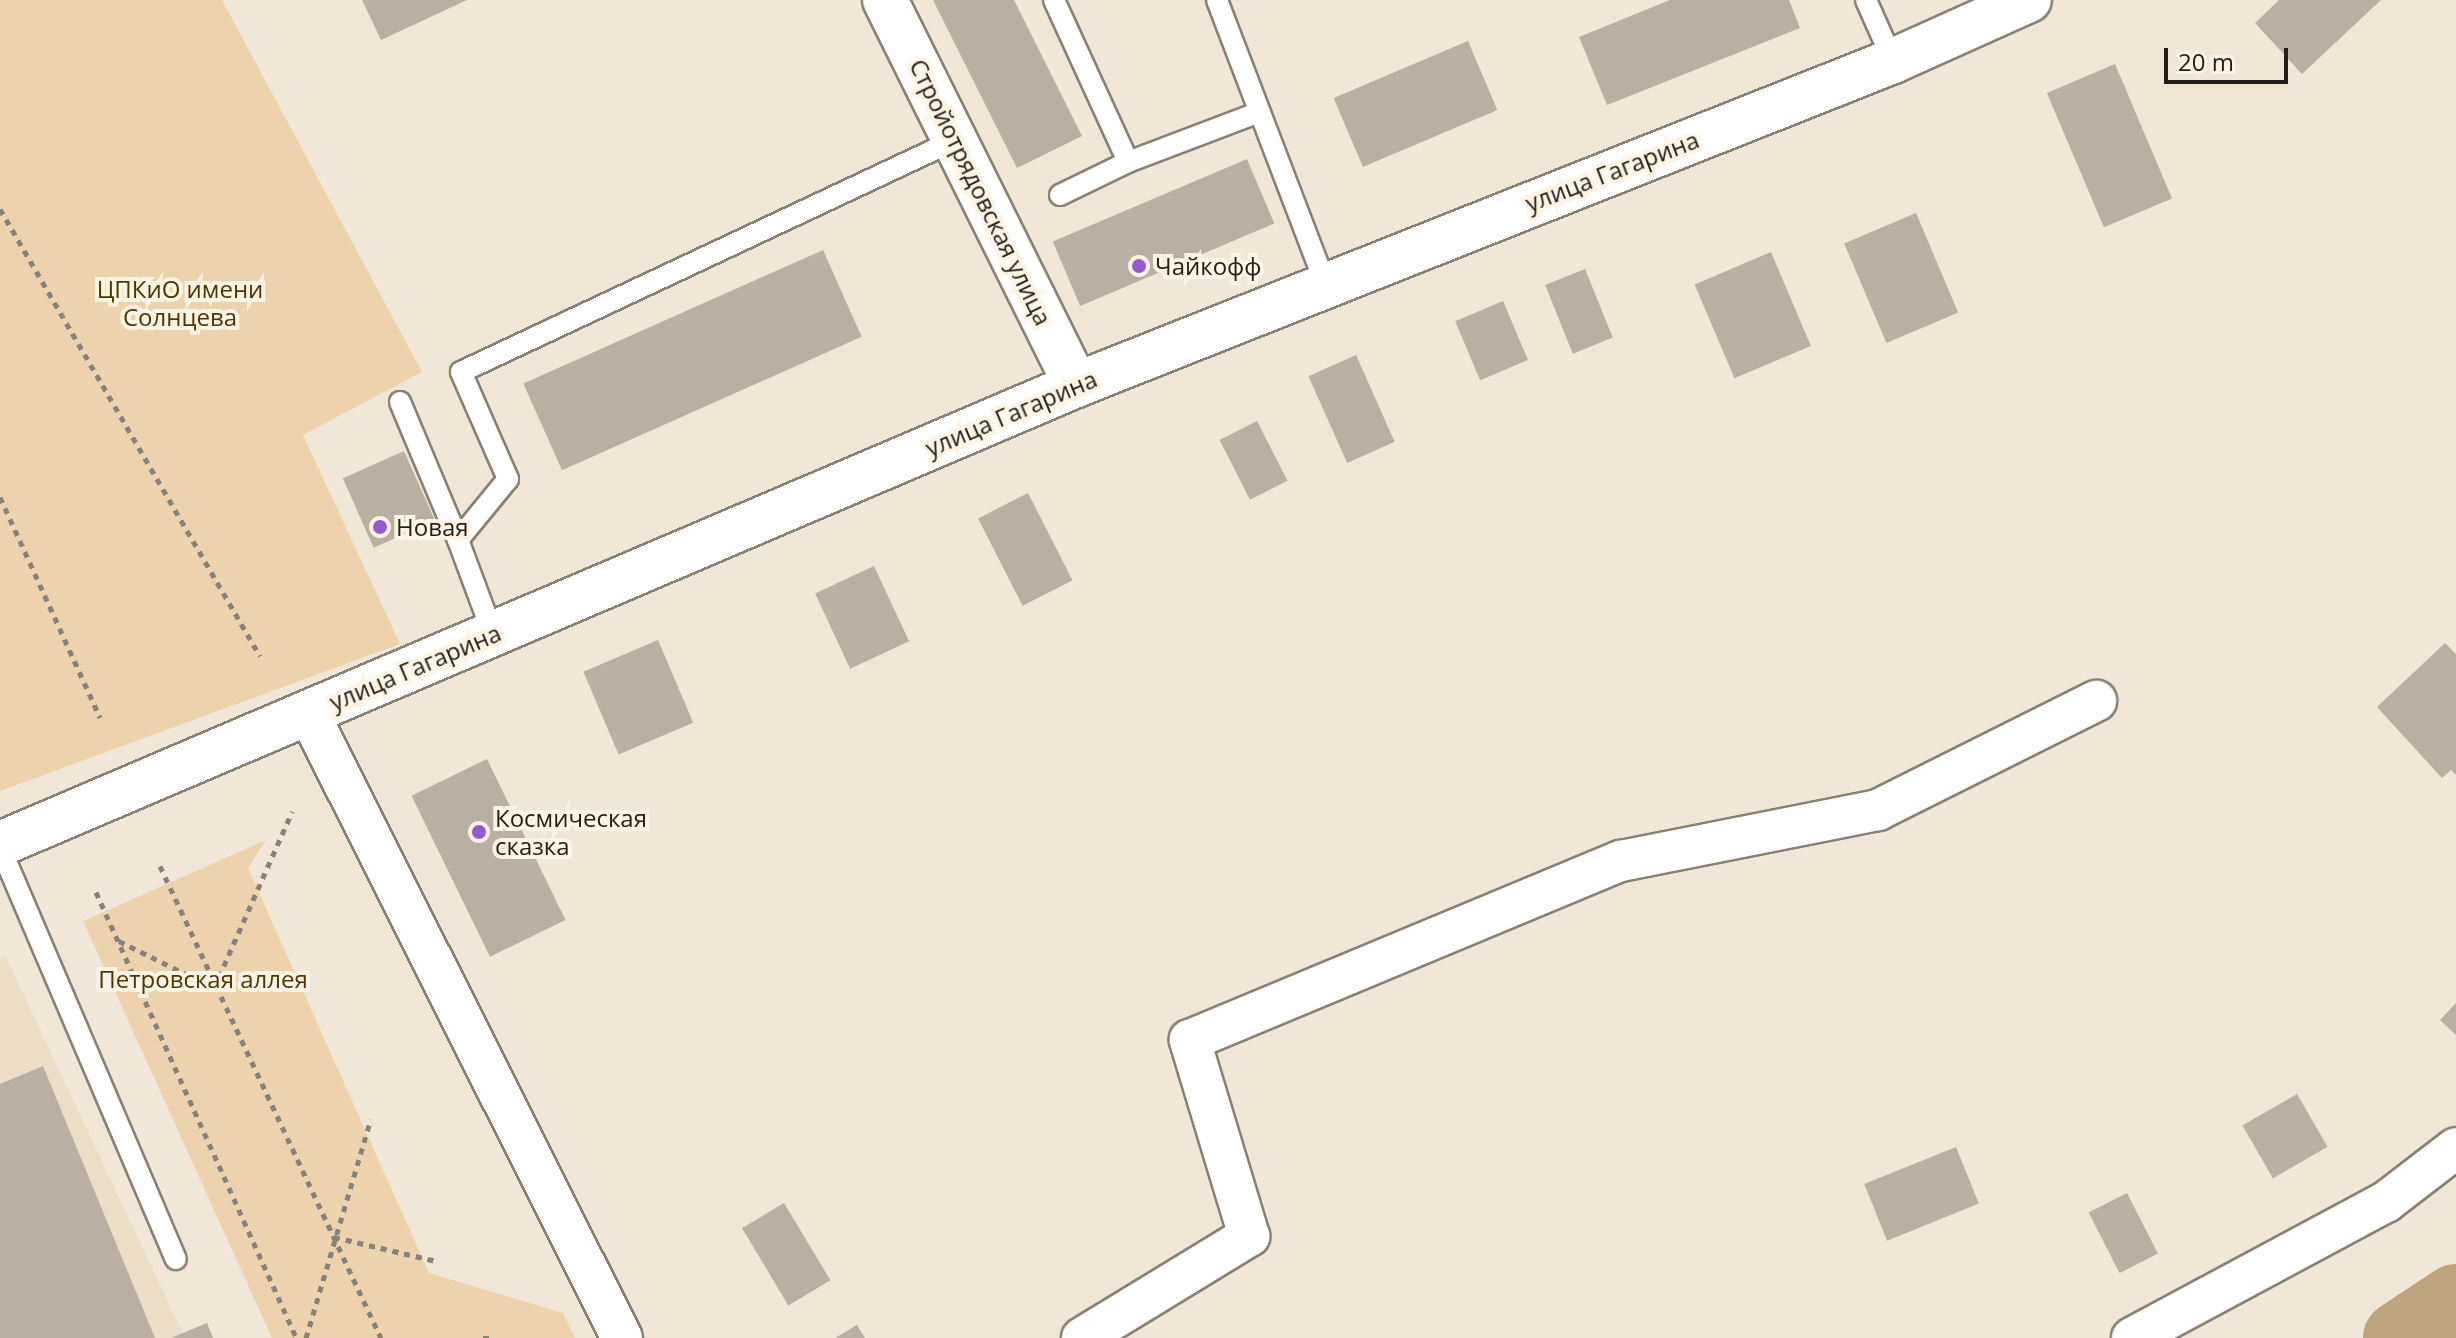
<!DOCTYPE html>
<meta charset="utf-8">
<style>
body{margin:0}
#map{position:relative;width:2456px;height:1338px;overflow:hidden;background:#f1e7d9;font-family:"Open Sans",sans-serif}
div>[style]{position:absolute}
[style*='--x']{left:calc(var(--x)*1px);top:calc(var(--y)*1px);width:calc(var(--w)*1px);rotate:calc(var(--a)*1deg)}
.built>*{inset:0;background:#ebddc8}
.green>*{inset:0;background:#ecd3ad}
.river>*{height:74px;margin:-37px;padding:0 37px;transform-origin:37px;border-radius:37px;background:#bea47d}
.building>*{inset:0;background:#b9afa2;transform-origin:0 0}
.path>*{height:5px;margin-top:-2.5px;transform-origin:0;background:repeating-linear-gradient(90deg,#898279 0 6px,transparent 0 12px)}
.roads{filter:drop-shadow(2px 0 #898174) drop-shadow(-2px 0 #898174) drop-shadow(0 2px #898174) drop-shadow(0 -2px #898174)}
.service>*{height:20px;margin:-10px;padding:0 10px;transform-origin:10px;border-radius:10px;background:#fff}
.minor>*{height:40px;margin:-20px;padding:0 20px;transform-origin:20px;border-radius:20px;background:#fff}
.tertiary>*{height:44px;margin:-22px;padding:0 22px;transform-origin:22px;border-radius:22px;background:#fff}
.secondary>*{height:44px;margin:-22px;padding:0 22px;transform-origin:22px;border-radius:22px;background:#fff}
.dots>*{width:22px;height:22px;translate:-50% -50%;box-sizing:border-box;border:4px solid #fef4e6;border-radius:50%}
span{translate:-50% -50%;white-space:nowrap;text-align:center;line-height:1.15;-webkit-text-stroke:8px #fef4e6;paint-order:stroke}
.street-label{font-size:24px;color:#211e19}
.poi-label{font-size:24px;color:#211e19}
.left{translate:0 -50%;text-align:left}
.park-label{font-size:24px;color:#503500}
.scale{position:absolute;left:2164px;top:48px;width:124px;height:36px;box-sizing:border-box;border:4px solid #211e19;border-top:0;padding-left:10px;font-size:24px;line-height:28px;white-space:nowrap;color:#211e19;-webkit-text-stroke:6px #fef4e6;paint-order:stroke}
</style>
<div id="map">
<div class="built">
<div style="clip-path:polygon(5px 955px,185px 1338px,0 1338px,0 957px)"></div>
</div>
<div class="green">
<div style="clip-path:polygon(0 0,222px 0,422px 372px,303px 435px,400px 644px,0 791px)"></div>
<div style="clip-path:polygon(266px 840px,248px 868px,429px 1273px,563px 1313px,575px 1338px,272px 1338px,83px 921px)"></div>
</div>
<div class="river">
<div style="--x:2400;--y:1338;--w:67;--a:-33.5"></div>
</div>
<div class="building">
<div style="clip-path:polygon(362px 0,467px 0,381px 40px)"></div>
<div style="clip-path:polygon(933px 0,1014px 0,1082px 136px,1017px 168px)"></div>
<div style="clip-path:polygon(1670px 0,1789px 0,1800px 28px,1607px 105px,1579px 37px)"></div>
<div style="clip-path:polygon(2279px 0,2381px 0,2302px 74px,2255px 23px)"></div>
<div style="left:1468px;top:41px;width:75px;height:146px;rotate:67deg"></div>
<div style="left:2115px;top:64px;width:146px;height:74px;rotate:67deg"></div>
<div style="left:1247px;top:159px;width:70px;height:211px;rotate:67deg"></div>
<div style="left:1916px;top:213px;width:108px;height:78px;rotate:67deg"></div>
<div style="left:823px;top:250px;width:95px;height:328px;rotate:66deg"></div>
<div style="left:1771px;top:252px;width:102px;height:83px;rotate:67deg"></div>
<div style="left:1585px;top:269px;width:74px;height:43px;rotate:68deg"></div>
<div style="left:1503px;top:301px;width:64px;height:52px;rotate:67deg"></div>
<div style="left:1356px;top:355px;width:95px;height:52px;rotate:66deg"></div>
<div style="left:1257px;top:421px;width:67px;height:42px;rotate:63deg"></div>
<div style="left:404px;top:451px;width:76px;height:67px;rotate:66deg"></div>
<div style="left:1028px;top:493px;width:98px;height:56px;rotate:63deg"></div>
<div style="left:874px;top:566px;width:83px;height:65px;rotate:65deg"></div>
<div style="left:658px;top:640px;width:90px;height:81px;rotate:67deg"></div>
<div style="clip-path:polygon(2445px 643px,2456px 654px,2456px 775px,2451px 770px,2442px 778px,2377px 707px)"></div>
<div style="left:487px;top:759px;width:179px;height:84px;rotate:64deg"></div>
<div style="clip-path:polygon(2456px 1003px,2456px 1035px,2440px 1020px)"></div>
<div style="clip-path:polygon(43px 1066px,155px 1338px,0 1338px,0 1084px)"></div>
<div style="left:2297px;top:1094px;width:61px;height:63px;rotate:60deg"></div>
<div style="left:1956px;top:1147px;width:61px;height:99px;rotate:68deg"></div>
<div style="left:2127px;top:1193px;width:68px;height:43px;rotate:63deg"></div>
<div style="left:784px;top:1203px;width:90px;height:49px;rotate:59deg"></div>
<div style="clip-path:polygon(207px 1323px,213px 1338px,171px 1338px)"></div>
<div style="clip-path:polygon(857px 1325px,865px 1338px,835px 1338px)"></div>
</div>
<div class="path">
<div style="--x:0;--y:209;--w:517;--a:59.82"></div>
<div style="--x:0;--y:497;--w:242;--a:65.6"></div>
<div style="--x:160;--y:866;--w:521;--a:64.91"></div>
<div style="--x:96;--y:892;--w:489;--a:65.8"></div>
<div style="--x:119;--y:941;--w:106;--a:26.3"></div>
<div style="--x:214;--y:988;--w:193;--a:-66.1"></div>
<div style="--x:334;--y:1237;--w:105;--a:13.2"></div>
<div style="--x:306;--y:1338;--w:228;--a:-73.5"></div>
<div style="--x:483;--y:1338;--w:6;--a:0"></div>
</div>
<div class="roads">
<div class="service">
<div style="--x:1054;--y:0;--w:178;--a:65.4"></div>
<div style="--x:1128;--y:162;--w:138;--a:-20.8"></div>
<div style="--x:1217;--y:0;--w:303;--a:69.1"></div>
<div style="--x:1866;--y:0;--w:67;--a:66.1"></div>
<div style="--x:1060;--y:195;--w:76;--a:-25.9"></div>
<div style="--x:400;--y:402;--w:150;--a:67.2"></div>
<div style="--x:493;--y:634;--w:100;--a:-110.4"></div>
<div style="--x:458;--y:540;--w:79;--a:-50.7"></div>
<div style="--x:508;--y:479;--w:117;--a:-113.7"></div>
<div style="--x:461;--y:372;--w:546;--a:-25.16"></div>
<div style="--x:0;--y:847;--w:448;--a:66.9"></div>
</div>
<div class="minor">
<div style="--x:308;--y:712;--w:700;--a:63.36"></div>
<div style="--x:1082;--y:1338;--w:196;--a:-31.4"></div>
<div style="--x:1249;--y:1236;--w:205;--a:-106.8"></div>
<div style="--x:1190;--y:1040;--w:467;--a:-22.6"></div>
<div style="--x:1621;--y:861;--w:262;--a:-11.2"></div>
<div style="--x:1878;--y:810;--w:244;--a:-26.6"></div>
<div style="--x:2132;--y:1338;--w:288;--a:-28.2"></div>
<div style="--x:2386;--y:1202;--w:88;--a:-37.6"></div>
</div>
<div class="tertiary">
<div style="--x:885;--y:0;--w:430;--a:63.6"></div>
</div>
<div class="secondary">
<div style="--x:0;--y:844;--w:1170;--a:-23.1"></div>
<div style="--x:1076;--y:385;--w:879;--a:-21.63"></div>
<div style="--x:1893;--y:61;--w:149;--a:-24.2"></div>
</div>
</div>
<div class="dots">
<div style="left:1139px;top:266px;background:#9759d0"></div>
<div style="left:380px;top:527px;background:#9759d0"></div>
<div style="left:479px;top:832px;background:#9759d0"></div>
</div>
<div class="street-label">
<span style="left:1612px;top:171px;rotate:-21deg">улица Гагарина</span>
<span style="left:981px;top:192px;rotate:64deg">Стройотрядовская улица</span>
<span style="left:1011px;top:413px;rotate:-23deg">улица Гагарина</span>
<span style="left:415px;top:667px;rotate:-23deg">улица Гагарина</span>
</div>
<div class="poi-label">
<span class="left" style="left:1155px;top:266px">Чайкофф</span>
<span class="left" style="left:396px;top:527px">Новая</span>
<span class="left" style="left:495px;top:832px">Космическая<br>сказка</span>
</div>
<div class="park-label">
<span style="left:180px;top:303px">ЦПКиО имени<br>Солнцева</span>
<span style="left:203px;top:979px">Петровская аллея</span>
</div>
<div class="scale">20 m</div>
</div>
